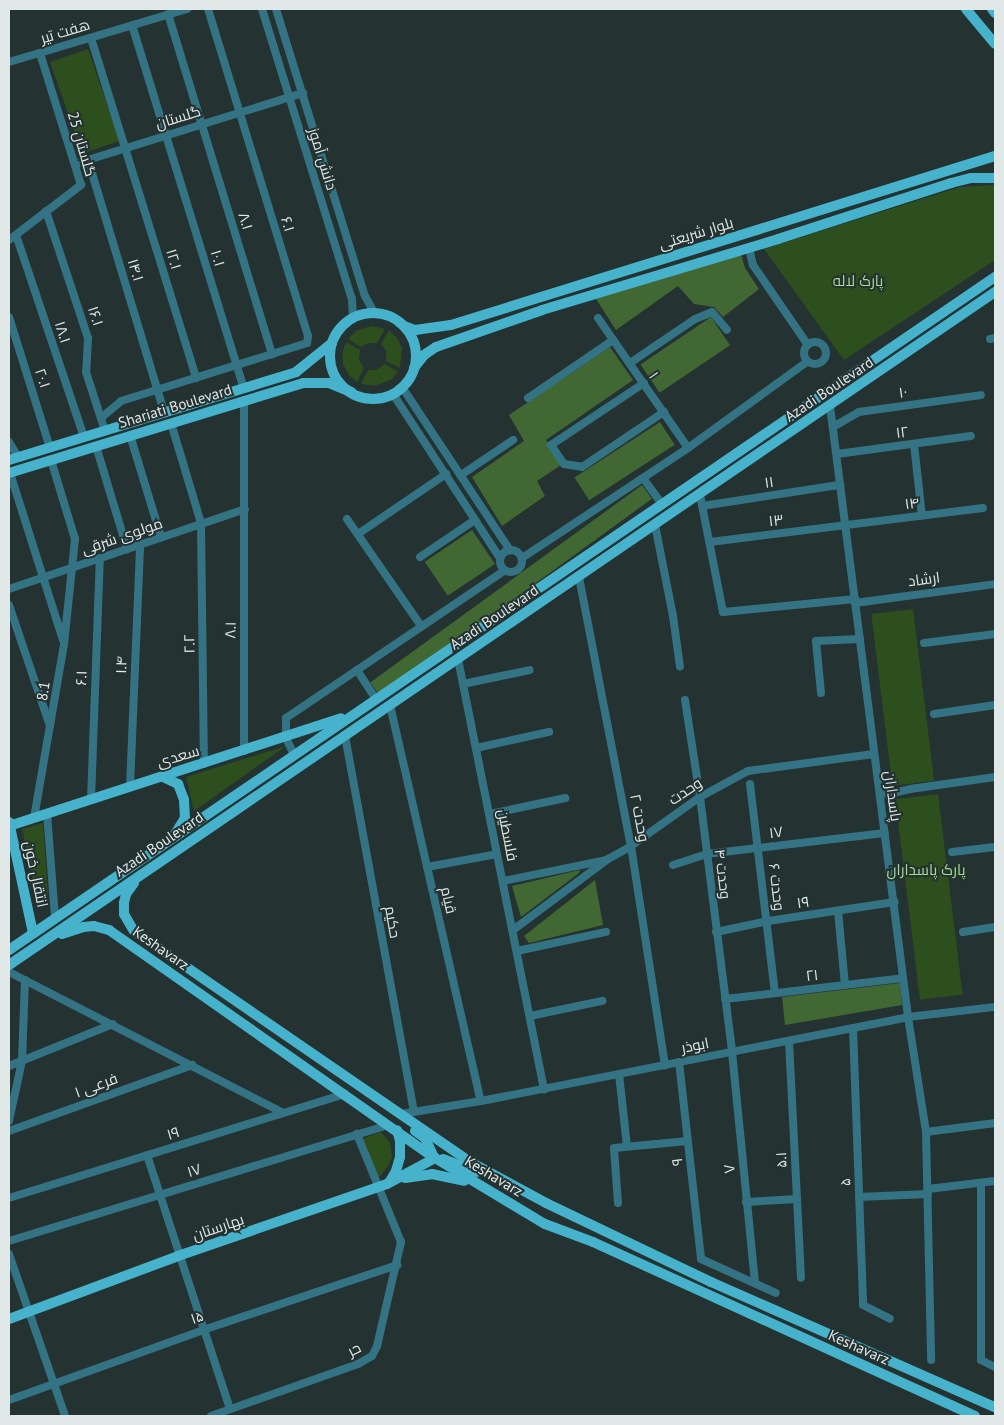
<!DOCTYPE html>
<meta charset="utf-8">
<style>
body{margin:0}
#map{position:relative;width:1004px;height:1425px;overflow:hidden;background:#243231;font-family:"PT Sans",Cairo,sans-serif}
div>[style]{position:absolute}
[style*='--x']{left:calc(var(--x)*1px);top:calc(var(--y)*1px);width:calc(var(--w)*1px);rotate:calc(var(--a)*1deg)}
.green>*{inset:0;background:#2c4f1d;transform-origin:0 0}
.forest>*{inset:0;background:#416832;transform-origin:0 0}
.minor>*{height:8px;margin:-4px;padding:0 4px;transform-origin:4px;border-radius:4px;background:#347383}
.minor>.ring{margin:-4px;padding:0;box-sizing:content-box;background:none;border:8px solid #347383;border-radius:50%}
.major>*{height:10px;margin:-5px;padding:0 5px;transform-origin:5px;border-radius:5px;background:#46b2cc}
.major>.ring{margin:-5px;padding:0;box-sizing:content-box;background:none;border:10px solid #46b2cc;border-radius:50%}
span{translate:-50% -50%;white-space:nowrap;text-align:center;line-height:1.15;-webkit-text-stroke:4px #243231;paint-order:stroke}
.street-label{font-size:15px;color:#e0e8e8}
.park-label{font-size:15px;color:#a4de8e}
.frame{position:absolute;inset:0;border:10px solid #e0e8e8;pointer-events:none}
</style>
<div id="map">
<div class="green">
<div style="left:88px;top:49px;width:97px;height:40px;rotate:71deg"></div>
<div style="clip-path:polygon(995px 185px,995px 260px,844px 360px,764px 249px,960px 187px)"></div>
<div style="clip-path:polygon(373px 326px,385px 329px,377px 343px,368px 343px,361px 347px,348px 339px,357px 330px)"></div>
<div style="clip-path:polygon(389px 330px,398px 339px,402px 348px,400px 368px,386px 361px,386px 351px,381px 344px)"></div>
<div style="clip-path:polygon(346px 342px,360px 350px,359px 360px,364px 368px,357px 382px,349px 375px,343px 364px,343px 351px)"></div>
<div style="clip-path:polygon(385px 364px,398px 372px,392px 379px,375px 386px,361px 384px,368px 370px,376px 370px)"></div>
<div style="left:913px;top:609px;width:173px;height:42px;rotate:83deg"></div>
<div style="clip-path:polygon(286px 746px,194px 811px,186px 777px)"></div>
<div style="left:938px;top:794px;width:202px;height:43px;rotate:83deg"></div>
<div style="clip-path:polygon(43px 823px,48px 895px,44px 901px,36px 895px,22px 829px)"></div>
<div style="clip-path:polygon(381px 1132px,390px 1143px,392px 1156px,389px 1165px,378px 1179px,362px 1139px)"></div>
</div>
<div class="forest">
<div style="clip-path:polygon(741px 254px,745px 268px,759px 289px,723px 317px,714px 307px,694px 304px,678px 286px,616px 330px,596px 299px)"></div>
<div style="left:711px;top:317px;width:34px;height:85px;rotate:56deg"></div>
<div style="clip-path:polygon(610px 347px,633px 380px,546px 440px,561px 465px,537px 481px,545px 496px,502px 526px,472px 477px,524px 441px,509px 415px)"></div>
<div style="left:660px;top:422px;width:27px;height:102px;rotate:57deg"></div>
<div style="left:642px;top:485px;width:17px;height:336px;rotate:54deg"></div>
<div style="left:472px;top:530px;width:41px;height:57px;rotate:56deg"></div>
<div style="clip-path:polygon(580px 870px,579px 873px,521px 917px,512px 886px)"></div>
<div style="clip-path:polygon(595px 880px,603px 925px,529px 943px,524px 936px)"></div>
<div style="clip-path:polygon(900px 983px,902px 1005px,785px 1025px,782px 997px)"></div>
</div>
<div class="minor">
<div style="--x:262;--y:9;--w:304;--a:72.8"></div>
<div style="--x:352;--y:299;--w:19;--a:87"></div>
<div style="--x:276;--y:9;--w:300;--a:72.8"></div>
<div style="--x:365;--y:296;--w:18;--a:61"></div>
<div style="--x:168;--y:14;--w:356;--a:73"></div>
<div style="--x:132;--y:25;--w:380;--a:72.9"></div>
<div style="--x:91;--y:38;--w:356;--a:72.8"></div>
<div style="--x:9;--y:62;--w:186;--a:-16.6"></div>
<div style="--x:88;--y:160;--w:263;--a:73.2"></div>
<div style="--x:75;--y:164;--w:239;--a:-17.3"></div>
<div style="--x:46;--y:211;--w:134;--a:71.7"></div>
<div style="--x:88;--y:338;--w:34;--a:93"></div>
<div style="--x:86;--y:372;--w:62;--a:72.1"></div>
<div style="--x:16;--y:235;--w:213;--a:71.4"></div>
<div style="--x:9;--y:240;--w:91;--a:-37.4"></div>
<div style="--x:81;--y:185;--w:138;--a:-107.3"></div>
<div style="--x:749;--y:248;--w:17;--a:77"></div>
<div style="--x:753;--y:265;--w:97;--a:55.5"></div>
<div style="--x:9;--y:317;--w:137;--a:72.6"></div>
<div style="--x:598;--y:318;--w:158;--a:55.3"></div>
<div style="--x:990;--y:339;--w:5;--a:-11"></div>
<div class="ring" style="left:804px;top:342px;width:14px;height:14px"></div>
<div style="--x:630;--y:363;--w:78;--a:-34.1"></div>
<div style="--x:695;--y:319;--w:18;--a:-22"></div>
<div style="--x:712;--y:312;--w:23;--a:50"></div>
<div style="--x:644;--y:383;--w:112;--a:146.3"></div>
<div style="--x:551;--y:445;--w:23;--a:56"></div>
<div style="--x:564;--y:464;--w:18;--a:9"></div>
<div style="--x:582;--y:467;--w:99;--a:-33.9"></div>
<div style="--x:402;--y:387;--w:196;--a:56.5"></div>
<div style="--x:393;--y:394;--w:196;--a:56.9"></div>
<div style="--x:528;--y:398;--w:103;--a:-34.3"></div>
<div style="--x:244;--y:400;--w:351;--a:90"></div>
<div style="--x:830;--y:406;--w:616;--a:82.72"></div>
<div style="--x:908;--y:1017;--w:116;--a:81.1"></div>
<div style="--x:926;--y:1132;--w:228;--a:88.7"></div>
<div style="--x:101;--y:418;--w:26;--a:-40"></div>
<div style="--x:121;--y:401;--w:195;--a:-17.3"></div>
<div style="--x:307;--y:343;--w:7;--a:-82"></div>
<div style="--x:308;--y:336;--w:342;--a:-107"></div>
<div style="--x:171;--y:423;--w:104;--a:73.3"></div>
<div style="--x:201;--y:523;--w:241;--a:89.3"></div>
<div style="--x:833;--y:427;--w:30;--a:-30"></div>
<div style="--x:859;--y:412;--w:123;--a:-7.9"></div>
<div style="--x:130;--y:435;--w:107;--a:73.1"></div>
<div style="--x:9;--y:442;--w:17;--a:59"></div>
<div style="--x:914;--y:444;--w:72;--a:83.7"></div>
<div style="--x:96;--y:446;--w:108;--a:73.2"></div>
<div style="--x:837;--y:454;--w:135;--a:-7.7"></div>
<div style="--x:10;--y:473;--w:175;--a:72.4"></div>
<div style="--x:461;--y:475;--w:63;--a:-33.9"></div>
<div style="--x:643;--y:478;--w:32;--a:54"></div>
<div style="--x:700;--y:495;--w:119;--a:78.9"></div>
<div style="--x:723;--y:612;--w:133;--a:-5.6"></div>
<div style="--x:702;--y:506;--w:140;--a:-8.7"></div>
<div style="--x:347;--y:519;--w:130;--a:55.3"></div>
<div style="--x:655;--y:525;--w:93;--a:78.8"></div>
<div style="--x:673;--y:616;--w:51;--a:82.2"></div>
<div style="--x:358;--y:534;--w:107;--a:-34.3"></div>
<div style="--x:710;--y:542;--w:275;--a:-7.1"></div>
<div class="ring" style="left:500px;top:550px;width:14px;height:14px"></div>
<div style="--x:420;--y:557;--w:66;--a:-33.9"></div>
<div style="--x:522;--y:558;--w:199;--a:-33.5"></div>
<div style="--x:688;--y:448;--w:147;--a:-35.9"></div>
<div style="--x:579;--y:577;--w:274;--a:79.1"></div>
<div style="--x:631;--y:846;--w:222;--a:81.2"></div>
<div style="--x:9;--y:589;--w:249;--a:-18.7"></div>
<div style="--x:855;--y:603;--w:141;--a:-7.7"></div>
<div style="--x:9;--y:605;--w:128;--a:71.3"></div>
<div style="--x:924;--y:643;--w:72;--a:-7.2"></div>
<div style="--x:458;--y:659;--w:439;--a:78.7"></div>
<div style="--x:357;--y:670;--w:35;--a:57"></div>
<div style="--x:463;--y:684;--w:68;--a:-11.8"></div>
<div style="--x:821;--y:693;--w:52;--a:-95.5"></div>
<div style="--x:816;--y:641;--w:44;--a:-2.6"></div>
<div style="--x:685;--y:700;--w:98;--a:81.2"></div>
<div style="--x:700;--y:797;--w:257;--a:82.8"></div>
<div style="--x:732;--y:1052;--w:232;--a:84.3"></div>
<div style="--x:390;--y:705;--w:406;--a:77.1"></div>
<div style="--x:934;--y:714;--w:62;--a:-8.4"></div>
<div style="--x:345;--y:736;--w:382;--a:79.6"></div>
<div style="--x:476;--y:748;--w:75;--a:-12.4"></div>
<div style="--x:294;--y:755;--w:19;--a:-115"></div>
<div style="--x:286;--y:738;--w:20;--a:-90"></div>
<div style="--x:286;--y:718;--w:263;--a:-34"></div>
<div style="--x:750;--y:784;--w:210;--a:83.2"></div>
<div style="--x:130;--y:787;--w:243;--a:-87.6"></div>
<div style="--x:880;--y:796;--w:31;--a:-13"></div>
<div style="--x:910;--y:789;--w:86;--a:-8"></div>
<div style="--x:91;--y:800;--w:242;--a:-87.9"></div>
<div style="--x:47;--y:813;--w:105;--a:85.6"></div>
<div style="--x:490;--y:814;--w:77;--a:-12"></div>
<div style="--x:34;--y:818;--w:177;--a:-80.2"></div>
<div style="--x:64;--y:644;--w:106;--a:-84"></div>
<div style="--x:75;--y:539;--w:83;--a:-106.9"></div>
<div style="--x:952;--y:852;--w:43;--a:-6.6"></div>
<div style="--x:673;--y:865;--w:35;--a:-18"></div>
<div style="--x:706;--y:854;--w:180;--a:-6.7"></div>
<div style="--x:427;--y:867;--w:71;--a:-10.5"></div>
<div style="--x:503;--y:881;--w:105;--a:-11.5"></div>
<div style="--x:838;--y:911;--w:74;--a:84.6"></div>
<div style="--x:513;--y:930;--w:119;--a:-36.8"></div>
<div style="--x:608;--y:859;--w:26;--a:-29"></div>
<div style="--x:631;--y:846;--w:85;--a:-35.4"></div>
<div style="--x:700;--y:797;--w:55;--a:-28.4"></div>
<div style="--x:748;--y:771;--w:127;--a:-7.7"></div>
<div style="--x:716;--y:932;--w:53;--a:-11.9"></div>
<div style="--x:768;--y:921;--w:128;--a:-8.5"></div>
<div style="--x:963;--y:932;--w:32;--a:-9"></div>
<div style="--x:517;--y:951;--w:91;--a:-12.1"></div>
<div style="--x:9;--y:972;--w:308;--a:27.2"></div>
<div style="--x:725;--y:999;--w:179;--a:-6.7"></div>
<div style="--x:530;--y:1016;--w:74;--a:-11.8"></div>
<div style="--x:853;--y:1028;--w:277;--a:87.9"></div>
<div style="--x:863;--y:1305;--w:30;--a:27"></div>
<div style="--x:789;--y:1041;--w:237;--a:87.1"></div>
<div style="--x:679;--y:1062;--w:198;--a:83.6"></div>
<div style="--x:701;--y:1259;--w:82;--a:24.4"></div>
<div style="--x:9;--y:1066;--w:112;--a:-22"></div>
<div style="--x:619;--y:1074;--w:73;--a:83.7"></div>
<div style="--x:401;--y:1114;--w:81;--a:-9.2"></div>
<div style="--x:481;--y:1101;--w:435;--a:-11.1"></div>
<div style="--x:908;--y:1017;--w:88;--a:-6.6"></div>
<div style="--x:9;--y:1121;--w:61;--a:-77.8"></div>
<div style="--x:22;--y:1061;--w:81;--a:-87.9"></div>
<div style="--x:9;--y:1131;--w:195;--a:-19.8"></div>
<div style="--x:926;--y:1132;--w:70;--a:-7.4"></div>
<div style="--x:147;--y:1155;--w:267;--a:71.9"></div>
<div style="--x:981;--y:1183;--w:177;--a:90"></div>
<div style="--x:981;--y:1360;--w:16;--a:27"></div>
<div style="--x:928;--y:1189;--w:67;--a:-6.8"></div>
<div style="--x:859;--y:1197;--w:69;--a:-2.5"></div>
<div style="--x:9;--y:1198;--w:352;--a:-17.2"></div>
<div style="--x:746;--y:1202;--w:51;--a:-3.4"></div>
<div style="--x:618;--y:1203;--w:55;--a:-94.2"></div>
<div style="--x:614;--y:1148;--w:74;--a:-5.4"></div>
<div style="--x:9;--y:1241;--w:396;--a:-17"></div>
<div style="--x:9;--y:1254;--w:171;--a:70.9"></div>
<div style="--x:9;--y:1400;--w:206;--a:-19.8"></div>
<div style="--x:203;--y:1330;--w:205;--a:-18.5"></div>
<div style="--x:211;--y:1416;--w:156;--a:-19.5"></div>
<div style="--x:358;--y:1364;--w:16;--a:-30"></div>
<div style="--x:372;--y:1356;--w:11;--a:-63"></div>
<div style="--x:377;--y:1346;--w:107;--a:-77"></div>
<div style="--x:401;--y:1242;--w:117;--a:-112.2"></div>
</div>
<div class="major">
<div style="--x:966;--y:9;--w:45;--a:50.4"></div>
<div style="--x:992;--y:9;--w:5;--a:53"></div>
<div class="ring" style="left:330px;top:313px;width:76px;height:76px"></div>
<div style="--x:404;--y:326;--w:12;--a:20"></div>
<div style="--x:415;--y:330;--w:36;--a:-8"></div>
<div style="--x:451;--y:325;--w:570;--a:-17.26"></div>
<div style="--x:414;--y:368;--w:16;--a:-52"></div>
<div style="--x:424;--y:355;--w:14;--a:-34"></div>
<div style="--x:436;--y:347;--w:112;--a:-19.2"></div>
<div style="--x:542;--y:310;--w:246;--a:-16.7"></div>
<div style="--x:778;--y:239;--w:182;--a:-17.9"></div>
<div style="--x:951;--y:183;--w:21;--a:-14"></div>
<div style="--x:971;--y:178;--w:24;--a:0"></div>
<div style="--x:9;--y:460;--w:300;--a:-17"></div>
<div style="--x:296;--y:372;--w:46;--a:-38.9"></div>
<div style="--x:9;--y:473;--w:307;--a:-17"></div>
<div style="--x:303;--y:383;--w:26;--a:0"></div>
<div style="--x:329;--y:383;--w:24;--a:22"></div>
<div style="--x:163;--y:777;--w:17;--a:25"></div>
<div style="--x:178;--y:784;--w:17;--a:69"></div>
<div style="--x:184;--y:800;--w:18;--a:87"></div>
<div style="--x:185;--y:818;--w:19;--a:122"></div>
<div style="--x:9;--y:822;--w:114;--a:77.8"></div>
<div style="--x:9;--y:826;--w:349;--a:-18"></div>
<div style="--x:134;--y:883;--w:14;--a:126"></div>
<div style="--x:126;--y:894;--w:9;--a:103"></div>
<div style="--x:124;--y:903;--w:11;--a:90"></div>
<div style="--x:124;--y:914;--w:20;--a:60"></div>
<div style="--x:134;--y:931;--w:410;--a:34.5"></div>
<div style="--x:472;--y:1163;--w:84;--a:28.4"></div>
<div style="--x:546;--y:1203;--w:183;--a:25.6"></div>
<div style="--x:711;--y:1282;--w:310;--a:23.8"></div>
<div style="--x:62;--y:934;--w:22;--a:-18"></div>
<div style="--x:83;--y:927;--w:11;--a:-5"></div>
<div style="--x:94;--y:926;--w:16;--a:15"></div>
<div style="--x:109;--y:930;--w:398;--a:35"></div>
<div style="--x:435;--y:1158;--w:128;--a:31"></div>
<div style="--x:545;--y:1224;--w:51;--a:20.6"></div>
<div style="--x:593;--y:1242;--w:420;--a:24.5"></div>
<div style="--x:9;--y:950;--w:1194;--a:-34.32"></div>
<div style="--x:9;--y:965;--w:1194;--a:-34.32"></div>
<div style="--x:415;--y:1131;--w:12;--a:35"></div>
<div style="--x:425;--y:1138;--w:21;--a:65"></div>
<div style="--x:443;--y:1159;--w:36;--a:21"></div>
<div style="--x:405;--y:1178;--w:27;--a:-8"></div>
<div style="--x:432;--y:1174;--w:33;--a:12"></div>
<div style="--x:390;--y:1181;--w:12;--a:-59"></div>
<div style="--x:396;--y:1171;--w:15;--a:-74"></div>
<div style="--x:400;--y:1157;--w:16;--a:-90"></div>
<div style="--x:400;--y:1141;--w:11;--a:-105"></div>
<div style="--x:9;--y:1319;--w:180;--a:-20.4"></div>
<div style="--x:178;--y:1256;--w:221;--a:-19"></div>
<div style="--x:387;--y:1184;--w:55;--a:-28.4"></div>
</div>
<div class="street-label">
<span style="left:65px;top:31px;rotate:-17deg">هفت تیر</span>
<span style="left:178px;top:117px;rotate:-17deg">گلستان</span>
<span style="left:82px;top:144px;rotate:74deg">گلستان 25</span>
<span style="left:323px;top:159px;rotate:73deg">دانش آموز</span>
<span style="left:246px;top:221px;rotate:73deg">۸.۱</span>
<span style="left:288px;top:224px;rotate:73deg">۶.۱</span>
<span style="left:696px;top:233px;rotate:-17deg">بلوار شریعتی</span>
<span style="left:218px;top:258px;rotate:73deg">۱۰.۱</span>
<span style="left:174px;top:259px;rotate:73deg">۱۲.۱</span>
<span style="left:136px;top:270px;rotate:73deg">۱۴.۱</span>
<span style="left:96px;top:316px;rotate:72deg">۱۶.۱</span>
<span style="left:63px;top:332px;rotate:72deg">۱۸.۱</span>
<span style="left:654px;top:375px;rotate:55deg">۱</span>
<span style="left:43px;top:378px;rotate:72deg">۲۰.۱</span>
<span style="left:829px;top:389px;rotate:-34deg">Azadi Boulevard</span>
<span style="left:903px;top:392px;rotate:-8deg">۱۰</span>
<span style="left:175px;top:406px;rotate:-17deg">Shariati Boulevard</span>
<span style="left:902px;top:432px;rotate:-7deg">۱۲</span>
<span style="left:769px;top:482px;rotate:-8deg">۱۱</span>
<span style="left:912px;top:503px;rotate:-8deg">۱۴</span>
<span style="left:776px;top:520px;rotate:-7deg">۱۳</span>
<span style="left:122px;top:536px;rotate:-19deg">مولوی شرقی</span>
<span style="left:924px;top:579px;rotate:-7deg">ارشاد</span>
<span style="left:494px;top:617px;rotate:-34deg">Azadi Boulevard</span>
<span style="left:230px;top:630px;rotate:-89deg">۸.۱</span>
<span style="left:189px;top:644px;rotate:-91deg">۲.۲</span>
<span style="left:121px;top:665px;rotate:-88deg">۱.۴</span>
<span style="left:81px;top:678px;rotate:-88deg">۶.۱</span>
<span style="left:43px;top:691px;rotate:-81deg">8.1</span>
<span style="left:178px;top:756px;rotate:-17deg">سعدی</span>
<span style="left:685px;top:791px;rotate:-33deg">وحدت</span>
<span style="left:893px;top:796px;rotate:82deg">پاسداران</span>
<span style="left:640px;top:818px;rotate:79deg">وحدت ۲</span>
<span style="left:776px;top:832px;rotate:-7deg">۱۷</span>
<span style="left:508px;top:835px;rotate:79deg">فلسطین</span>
<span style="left:159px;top:844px;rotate:-34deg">Azadi Boulevard</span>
<span style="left:36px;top:874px;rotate:78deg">انتقال خون</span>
<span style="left:723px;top:874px;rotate:83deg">وحدت ۴</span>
<span style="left:777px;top:887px;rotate:83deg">وحدت ۶</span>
<span style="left:449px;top:900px;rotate:77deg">قیام</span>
<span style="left:803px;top:902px;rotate:-8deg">۱۹</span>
<span style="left:393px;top:922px;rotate:80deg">حکیم</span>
<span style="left:161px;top:948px;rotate:35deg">Keshavarz</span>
<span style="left:812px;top:975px;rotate:-7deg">۲۱</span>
<span style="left:695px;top:1045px;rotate:-11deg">ابوذر</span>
<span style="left:96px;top:1085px;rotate:-20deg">فرعی ۱</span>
<span style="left:173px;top:1133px;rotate:-17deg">۱۹</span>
<span style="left:781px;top:1160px;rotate:-93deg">۵.۱</span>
<span style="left:677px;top:1162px;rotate:-97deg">۹</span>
<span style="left:729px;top:1169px;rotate:-96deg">۷</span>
<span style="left:194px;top:1170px;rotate:-17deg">۱۷</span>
<span style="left:494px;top:1176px;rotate:31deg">Keshavarz</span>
<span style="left:845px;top:1182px;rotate:-92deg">۵</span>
<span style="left:218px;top:1227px;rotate:-19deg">بهارستان</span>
<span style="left:197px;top:1317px;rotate:-19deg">۱۵</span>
<span style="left:859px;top:1347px;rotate:24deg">Keshavarz</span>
<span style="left:354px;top:1349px;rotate:-27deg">حر</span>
</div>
<div class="park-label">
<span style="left:858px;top:281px">پارک لاله</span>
<span style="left:926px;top:870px">پارک پاسداران</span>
</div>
<div class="frame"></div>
</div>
